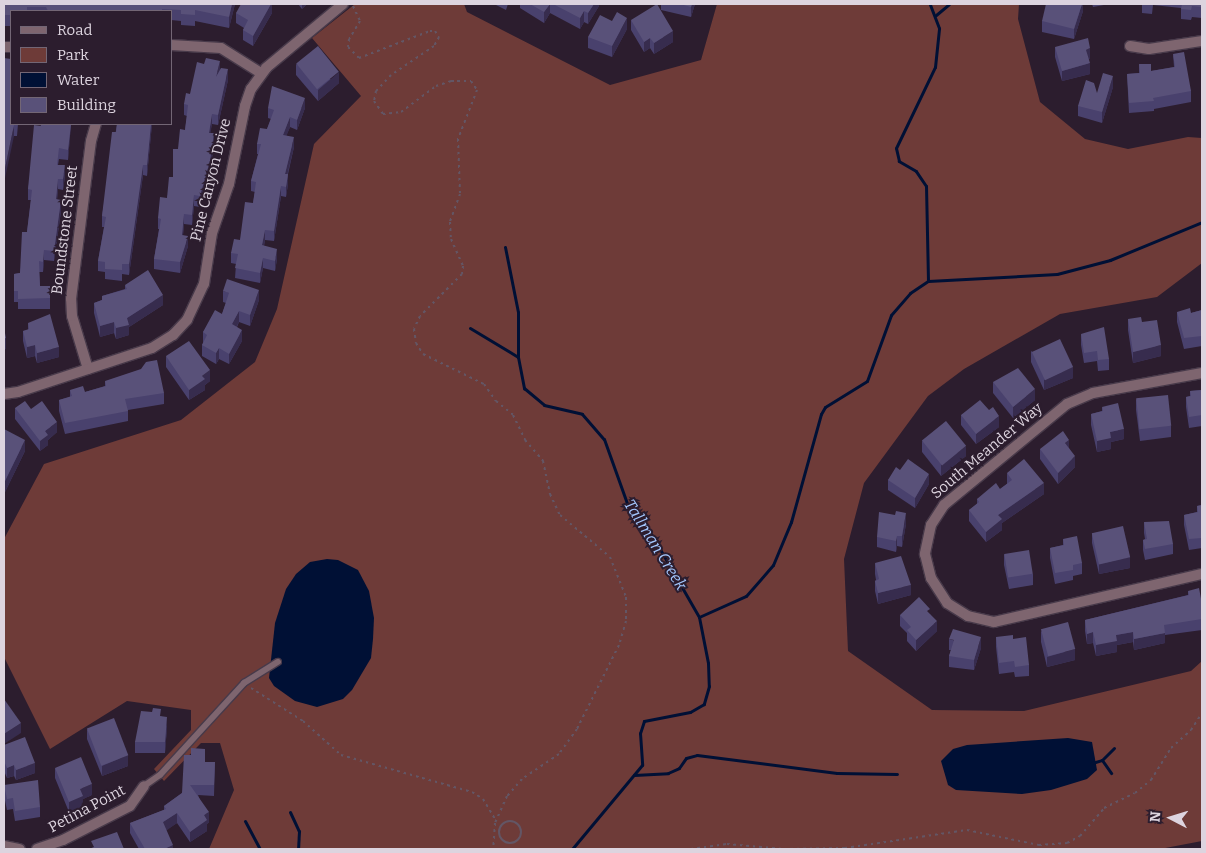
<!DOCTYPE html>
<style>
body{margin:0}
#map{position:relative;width:1206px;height:853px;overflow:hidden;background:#2c1d2e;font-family:Bitter,serif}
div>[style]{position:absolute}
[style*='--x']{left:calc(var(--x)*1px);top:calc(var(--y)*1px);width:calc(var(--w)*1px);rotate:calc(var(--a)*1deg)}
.green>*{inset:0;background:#6e3b38}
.water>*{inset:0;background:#001035}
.stream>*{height:3px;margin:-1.5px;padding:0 1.5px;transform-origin:1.5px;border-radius:1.5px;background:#001035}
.path>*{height:2px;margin-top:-1px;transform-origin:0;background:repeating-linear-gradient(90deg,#635665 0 2.5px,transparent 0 6.5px)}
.path>.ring{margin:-1px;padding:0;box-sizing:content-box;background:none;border:2px solid #635665;border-radius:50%}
.roads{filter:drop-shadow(1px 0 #483a4a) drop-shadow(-1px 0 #483a4a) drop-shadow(0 1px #483a4a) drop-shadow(0 -1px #483a4a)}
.lane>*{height:6px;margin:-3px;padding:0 3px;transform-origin:3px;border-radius:3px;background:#7e656f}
.street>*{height:10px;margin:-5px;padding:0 5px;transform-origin:5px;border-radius:5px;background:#7e656f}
.wall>*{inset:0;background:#49416d}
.shaded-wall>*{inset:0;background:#372c4e}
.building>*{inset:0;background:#595179;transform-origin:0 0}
span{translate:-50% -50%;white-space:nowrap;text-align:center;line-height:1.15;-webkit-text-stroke:4px #2c1d2e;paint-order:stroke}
.street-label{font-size:15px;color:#ddd4df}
.water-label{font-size:16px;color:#a4c7fe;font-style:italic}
.frame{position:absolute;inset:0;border:5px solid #ddd4df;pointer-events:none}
.legend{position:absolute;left:10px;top:10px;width:162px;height:115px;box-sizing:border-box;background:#2c1d2e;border:1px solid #736675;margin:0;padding:6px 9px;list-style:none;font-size:15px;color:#ddd4df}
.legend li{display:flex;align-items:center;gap:10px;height:25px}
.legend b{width:25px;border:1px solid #736675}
.north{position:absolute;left:1146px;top:793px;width:50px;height:50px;-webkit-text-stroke:4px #2c1d2e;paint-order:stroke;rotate:275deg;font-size:14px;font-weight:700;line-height:20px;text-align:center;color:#ddd4df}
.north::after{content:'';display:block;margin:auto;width:18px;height:22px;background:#ddd4df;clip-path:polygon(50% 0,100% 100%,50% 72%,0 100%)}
</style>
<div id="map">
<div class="green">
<div style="clip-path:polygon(355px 4px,464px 4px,467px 12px,610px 85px,701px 60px,717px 4px,1019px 4px,1018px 19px,1040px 102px,1085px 139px,1128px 149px,1188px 137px,1202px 138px,1202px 263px,1157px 297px,1060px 314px,964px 369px,928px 396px,864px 483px,844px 559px,848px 651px,932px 710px,1024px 711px,1191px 671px,1202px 661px,1202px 841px,1160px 849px,209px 849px,234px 790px,220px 743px,201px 743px,164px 781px,154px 769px,191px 730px,191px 710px,127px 701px,50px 749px,4px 657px,4px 539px,44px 464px,181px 420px,255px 362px,277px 309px,314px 144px,361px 96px,312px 38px)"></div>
</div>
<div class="water">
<div style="clip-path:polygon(327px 559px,338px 560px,358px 570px,369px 591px,374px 618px,373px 639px,371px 658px,352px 690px,343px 699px,317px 707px,295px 701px,274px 686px,269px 678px,275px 623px,286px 589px,296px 574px,310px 562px)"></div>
<div style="clip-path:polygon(1068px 738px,1092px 742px,1097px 770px,1087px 779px,1051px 790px,1022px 794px,956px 790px,948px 785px,941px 761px,953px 749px,967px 745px)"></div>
</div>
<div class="stream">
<div style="--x:936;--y:15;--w:17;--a:-40"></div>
<div style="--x:505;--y:247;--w:66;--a:78.7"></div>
<div style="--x:518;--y:312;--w:45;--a:90"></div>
<div style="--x:518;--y:357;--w:32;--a:79"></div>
<div style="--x:524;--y:388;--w:26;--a:40"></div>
<div style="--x:544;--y:405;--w:39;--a:13"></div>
<div style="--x:582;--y:414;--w:33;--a:49"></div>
<div style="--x:604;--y:439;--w:74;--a:70.3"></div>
<div style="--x:629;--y:509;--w:37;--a:49"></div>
<div style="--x:653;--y:537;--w:92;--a:60.1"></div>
<div style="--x:699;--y:617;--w:47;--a:78.9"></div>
<div style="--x:708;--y:663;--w:23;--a:88"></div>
<div style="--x:709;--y:686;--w:19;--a:106"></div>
<div style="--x:704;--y:704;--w:16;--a:150"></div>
<div style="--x:690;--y:712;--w:47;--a:168.9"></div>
<div style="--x:644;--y:721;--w:13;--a:108"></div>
<div style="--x:640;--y:733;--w:32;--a:86"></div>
<div style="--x:642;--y:765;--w:109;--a:129.8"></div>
<div style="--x:928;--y:281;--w:129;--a:-3.1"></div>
<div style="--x:1057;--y:274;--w:55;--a:-14.8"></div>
<div style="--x:1110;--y:260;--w:100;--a:-22.4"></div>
<div style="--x:470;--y:328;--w:56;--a:31.1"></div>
<div style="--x:699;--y:617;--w:51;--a:-24.1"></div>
<div style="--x:746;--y:596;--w:41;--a:-48.9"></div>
<div style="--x:773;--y:565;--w:47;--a:-67.3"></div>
<div style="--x:791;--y:522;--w:112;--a:-74.5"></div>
<div style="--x:821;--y:414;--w:8;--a:-60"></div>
<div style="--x:825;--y:407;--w:49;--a:-31.8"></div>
<div style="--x:867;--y:381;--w:70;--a:-70"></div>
<div style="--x:891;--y:315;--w:29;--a:-49"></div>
<div style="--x:910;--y:293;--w:22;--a:-34"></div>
<div style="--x:928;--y:281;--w:95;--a:-91.2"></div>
<div style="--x:926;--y:186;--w:18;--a:-124"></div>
<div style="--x:916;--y:171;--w:20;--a:-150"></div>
<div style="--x:899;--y:161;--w:13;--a:-103"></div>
<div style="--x:896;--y:148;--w:90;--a:-64.3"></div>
<div style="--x:935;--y:67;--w:39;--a:-84"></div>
<div style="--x:939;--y:28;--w:26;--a:-111"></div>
<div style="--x:1102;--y:760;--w:17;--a:-45"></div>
<div style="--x:1092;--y:763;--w:10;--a:-17"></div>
<div style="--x:1102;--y:760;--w:16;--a:55"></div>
<div style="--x:634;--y:775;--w:34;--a:-3"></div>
<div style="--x:668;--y:773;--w:12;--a:-24"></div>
<div style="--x:679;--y:768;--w:12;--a:-55"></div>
<div style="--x:686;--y:758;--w:11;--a:-15"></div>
<div style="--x:697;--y:755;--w:141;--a:7.3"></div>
<div style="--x:837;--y:773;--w:60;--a:1"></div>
<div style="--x:290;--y:812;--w:21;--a:65"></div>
<div style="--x:299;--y:831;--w:18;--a:93"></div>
<div style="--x:245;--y:821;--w:32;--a:62"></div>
</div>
<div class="path">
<div style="--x:353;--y:6;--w:17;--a:65"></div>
<div style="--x:360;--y:21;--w:21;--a:121"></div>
<div style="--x:349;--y:39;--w:8;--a:97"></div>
<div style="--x:348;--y:47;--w:16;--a:45"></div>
<div style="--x:359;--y:58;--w:76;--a:-20.8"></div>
<div style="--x:430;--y:31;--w:5;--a:0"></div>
<div style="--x:435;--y:31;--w:7;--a:56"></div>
<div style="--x:439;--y:37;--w:10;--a:119"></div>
<div style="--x:434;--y:46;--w:52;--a:146"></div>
<div style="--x:391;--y:75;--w:22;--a:133"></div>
<div style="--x:376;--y:91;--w:10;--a:101"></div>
<div style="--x:374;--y:101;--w:16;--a:55"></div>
<div style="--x:383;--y:114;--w:18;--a:-6"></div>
<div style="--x:401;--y:112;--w:44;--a:-36.6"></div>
<div style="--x:436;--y:86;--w:16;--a:-18"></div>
<div style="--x:451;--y:81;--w:20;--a:0"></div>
<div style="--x:471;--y:81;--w:11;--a:56"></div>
<div style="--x:477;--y:90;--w:53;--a:111.2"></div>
<div style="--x:458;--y:139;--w:55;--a:87.9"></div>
<div style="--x:460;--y:194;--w:30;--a:110"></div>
<div style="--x:450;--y:222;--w:17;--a:87"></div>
<div style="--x:451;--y:239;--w:30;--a:66"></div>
<div style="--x:463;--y:266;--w:8;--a:97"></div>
<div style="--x:462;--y:274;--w:59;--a:135"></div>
<div style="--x:420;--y:316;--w:14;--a:115"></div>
<div style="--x:414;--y:329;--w:14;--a:82"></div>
<div style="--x:416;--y:343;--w:13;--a:58"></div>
<div style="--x:423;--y:354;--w:68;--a:26.2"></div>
<div style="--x:484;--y:384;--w:21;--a:55"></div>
<div style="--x:496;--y:401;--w:22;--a:39"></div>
<div style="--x:513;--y:415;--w:28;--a:64"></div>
<div style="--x:525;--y:440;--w:28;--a:49"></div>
<div style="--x:543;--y:461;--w:34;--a:78"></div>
<div style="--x:550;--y:494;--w:23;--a:65"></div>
<div style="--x:560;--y:515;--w:65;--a:40"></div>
<div style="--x:610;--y:557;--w:43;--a:68.2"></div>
<div style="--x:626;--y:597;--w:24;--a:90"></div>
<div style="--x:626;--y:621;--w:25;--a:106"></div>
<div style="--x:619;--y:645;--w:94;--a:116.6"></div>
<div style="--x:577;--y:729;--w:31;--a:126"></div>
<div style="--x:559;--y:754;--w:45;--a:146"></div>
<div style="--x:522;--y:779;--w:23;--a:131"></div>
<div style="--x:507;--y:796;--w:30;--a:114"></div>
<div style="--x:495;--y:823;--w:26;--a:94"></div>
<div style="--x:251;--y:688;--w:62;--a:32.4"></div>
<div style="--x:303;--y:721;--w:51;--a:41.8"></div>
<div style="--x:341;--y:755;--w:136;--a:15.8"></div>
<div style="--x:472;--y:792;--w:13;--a:32"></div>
<div style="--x:483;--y:799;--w:26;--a:59"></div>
<div class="ring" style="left:499px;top:821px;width:20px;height:20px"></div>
<div style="--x:691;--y:849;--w:36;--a:-8"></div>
<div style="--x:727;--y:844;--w:57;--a:5"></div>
<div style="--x:784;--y:849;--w:61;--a:-0.9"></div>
<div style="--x:845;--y:848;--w:123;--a:-8.4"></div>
<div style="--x:967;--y:830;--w:74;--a:11.8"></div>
<div style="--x:1039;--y:845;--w:28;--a:-4"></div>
<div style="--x:1067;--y:843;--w:15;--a:-28"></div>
<div style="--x:1080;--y:836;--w:37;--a:-49"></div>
<div style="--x:1104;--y:808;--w:34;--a:-26"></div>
<div style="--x:1135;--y:793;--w:21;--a:-39"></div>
<div style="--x:1151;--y:780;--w:38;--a:-58"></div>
<div style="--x:1171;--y:748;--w:27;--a:-42"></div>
<div style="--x:1191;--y:730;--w:20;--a:-57"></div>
</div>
<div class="roads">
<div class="lane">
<div style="--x:144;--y:786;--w:19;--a:-35"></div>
<div style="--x:160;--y:775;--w:125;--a:-47.6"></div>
<div style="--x:244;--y:683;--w:40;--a:-32"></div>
</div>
<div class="street">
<div style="--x:171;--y:45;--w:50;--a:3.4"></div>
<div style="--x:221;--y:48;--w:47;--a:32"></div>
<div style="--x:1130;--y:46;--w:19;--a:9"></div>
<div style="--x:1149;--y:49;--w:54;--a:-8.6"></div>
<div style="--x:4;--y:47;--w:7;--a:0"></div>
<div style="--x:88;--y:369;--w:55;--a:-106.8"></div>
<div style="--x:72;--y:316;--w:17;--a:-93"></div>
<div style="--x:71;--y:299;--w:159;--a:-82.8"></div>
<div style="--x:91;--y:141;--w:18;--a:-74"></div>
<div style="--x:1202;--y:373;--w:111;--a:169.6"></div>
<div style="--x:1093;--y:393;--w:28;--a:157"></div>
<div style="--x:1067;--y:404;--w:159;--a:140.6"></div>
<div style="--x:944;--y:505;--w:24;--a:123"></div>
<div style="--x:931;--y:525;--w:30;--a:102"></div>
<div style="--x:925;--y:554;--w:25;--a:76"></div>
<div style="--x:931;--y:578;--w:30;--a:57"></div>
<div style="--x:947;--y:603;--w:25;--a:32"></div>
<div style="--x:968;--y:616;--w:27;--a:13"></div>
<div style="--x:994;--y:622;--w:213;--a:-13"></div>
<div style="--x:4;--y:394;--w:14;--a:-8"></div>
<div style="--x:18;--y:392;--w:141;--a:-18.2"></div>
<div style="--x:152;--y:348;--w:25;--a:-32"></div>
<div style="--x:173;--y:335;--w:21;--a:-47"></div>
<div style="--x:187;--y:320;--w:40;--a:-65"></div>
<div style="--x:204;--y:284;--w:52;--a:-81.1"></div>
<div style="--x:212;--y:233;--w:52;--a:-70.9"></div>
<div style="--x:229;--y:184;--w:80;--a:-78.4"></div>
<div style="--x:245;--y:106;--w:18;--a:-71"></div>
<div style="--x:251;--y:89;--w:26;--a:-54"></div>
<div style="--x:266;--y:68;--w:100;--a:-39.7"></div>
<div style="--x:4;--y:846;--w:16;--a:11"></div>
<div style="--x:37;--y:849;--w:28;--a:-19"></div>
<div style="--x:63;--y:840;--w:75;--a:-26.9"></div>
<div style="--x:130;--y:806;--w:24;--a:-55"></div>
</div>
</div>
<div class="wall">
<div style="clip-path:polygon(4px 4px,235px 4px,229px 28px,195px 21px,195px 26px,181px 25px,181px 21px,171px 20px,171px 11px,11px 11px,11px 26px,4px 26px)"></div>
<div style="clip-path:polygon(272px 4px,272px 13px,253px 46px,243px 40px,243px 30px,244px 28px,236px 23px,236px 13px)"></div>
<div style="clip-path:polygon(298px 4px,307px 4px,302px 9px)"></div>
<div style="clip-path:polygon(494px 4px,508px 4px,506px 10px)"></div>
<div style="clip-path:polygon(520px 4px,599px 4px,599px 6px,588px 24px,584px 22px,580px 29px,550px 13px,544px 23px,520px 8px)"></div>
<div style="clip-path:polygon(661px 4px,695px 4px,691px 17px,661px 10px)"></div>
<div style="clip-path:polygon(1083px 4px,1083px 11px,1074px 39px,1042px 32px,1042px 21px)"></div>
<div style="clip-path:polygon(1092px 4px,1104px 4px,1104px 5px,1093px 7px)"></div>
<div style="clip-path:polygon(1142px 4px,1202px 4px,1202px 18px,1192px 17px,1191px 20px,1181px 19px,1181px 8px,1153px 5px,1152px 14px,1142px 13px)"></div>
<div style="clip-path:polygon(631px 20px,673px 42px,654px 54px,650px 48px,644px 52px,631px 30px)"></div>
<div style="clip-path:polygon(627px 29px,612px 57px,588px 48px,588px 37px)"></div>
<div style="clip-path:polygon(1055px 47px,1090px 59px,1088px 59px,1090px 74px,1062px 81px,1055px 57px)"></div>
<div style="clip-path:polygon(1173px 54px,1191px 91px,1191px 102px,1154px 109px,1154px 111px,1129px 113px,1127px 74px,1139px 73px,1139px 64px,1151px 71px,1174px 67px)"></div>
<div style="clip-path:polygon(296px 64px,339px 83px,318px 101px,296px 75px)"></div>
<div style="clip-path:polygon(1202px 69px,1202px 90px,1201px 90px)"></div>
<div style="clip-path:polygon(220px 70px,228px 80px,218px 125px,212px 124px,210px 133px,214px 144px,210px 172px,200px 207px,194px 206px,192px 225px,184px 224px,183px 235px,188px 246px,180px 273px,154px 269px,154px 259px,159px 229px,158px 229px,158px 218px,167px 198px,173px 177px,178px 149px,185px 130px,187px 116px,184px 115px,184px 104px,190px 94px)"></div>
<div style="clip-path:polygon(1113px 87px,1102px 123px,1078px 116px,1078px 106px,1097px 93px)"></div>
<div style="clip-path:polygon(268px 108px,305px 108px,297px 130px,290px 127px,286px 136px,294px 147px,288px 174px,288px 184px,286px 197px,281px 196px,274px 241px,265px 240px,264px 246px,277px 259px,275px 271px,263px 268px,260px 283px,235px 278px,236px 264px,231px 263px,231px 253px,240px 240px,253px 203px,255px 192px,251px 191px,251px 181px,258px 154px,257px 154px,257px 144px,267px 129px,271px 119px,268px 118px)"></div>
<div style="clip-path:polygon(11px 124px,18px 124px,17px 136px,14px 136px)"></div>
<div style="clip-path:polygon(41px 124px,71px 124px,68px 160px,59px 159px,58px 165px,65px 176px,63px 190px,58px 189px,57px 200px,61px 211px,54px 261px,44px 260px,43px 272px,39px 272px,40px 286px,50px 286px,50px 309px,18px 309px,18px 302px,14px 302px,14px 274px,20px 273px,27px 232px,31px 200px,28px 200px,28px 189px)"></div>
<div style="clip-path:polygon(117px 124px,152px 124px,147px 176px,143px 175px,129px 275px,122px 274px,122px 281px,105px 279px,105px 272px,98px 271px,98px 261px,104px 227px,102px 227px,102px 216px)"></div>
<div style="clip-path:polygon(125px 285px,163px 305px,129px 327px,129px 335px,116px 339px,114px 333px,100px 337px,94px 313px,94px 303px,102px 300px,102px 296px,125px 289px)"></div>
<div style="clip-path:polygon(223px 291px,259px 300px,250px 326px,239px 322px,237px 327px,242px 341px,229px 364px,219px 359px,216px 364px,202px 356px,202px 345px,203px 343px,203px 332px,222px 314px,226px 303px,223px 302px)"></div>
<div style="clip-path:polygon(1202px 310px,1202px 346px,1184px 349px,1177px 322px,1177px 312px,1191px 313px)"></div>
<div style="clip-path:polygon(1128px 319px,1142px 322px,1161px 356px,1133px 363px,1128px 330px)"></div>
<div style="clip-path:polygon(28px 323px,59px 357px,37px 363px,35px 356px,27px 358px,23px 341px,23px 331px,28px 330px)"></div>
<div style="clip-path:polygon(1081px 334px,1109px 359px,1109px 370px,1098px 371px,1097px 361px,1084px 363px,1081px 345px)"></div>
<div style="clip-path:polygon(1031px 351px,1073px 378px,1044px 390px,1031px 362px)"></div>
<div style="clip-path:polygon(166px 356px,210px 381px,205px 385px,205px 390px,189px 400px,166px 367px)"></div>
<div style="clip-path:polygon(105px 381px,164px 393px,164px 404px,128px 410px,128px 421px,65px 434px,59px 411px,59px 400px,70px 397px,70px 390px,85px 392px,105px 386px)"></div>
<div style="clip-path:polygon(993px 382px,1035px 400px,1013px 418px,993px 393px)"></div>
<div style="clip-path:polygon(1202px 390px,1202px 426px,1189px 428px,1186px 407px,1186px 397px,1190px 396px,1190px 391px)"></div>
<div style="clip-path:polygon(1136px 399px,1171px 426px,1171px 437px,1140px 441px,1136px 410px)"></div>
<div style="clip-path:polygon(1102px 407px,1124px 439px,1111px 442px,1111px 449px,1097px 452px,1091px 425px,1091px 414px,1102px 411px)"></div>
<div style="clip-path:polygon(15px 408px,31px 409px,57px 432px,48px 440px,48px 445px,40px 451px,15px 419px)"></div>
<div style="clip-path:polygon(989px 410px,999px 427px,976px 444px,961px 425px,961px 415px)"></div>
<div style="clip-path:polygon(4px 429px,25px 451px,5px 492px,4px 491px)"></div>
<div style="clip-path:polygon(922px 441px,966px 456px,941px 476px,922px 452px)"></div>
<div style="clip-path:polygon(1069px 448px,1075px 467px,1058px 484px,1040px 459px,1040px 449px)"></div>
<div style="clip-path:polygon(900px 470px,929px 484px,915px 508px,888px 490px,888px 480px)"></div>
<div style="clip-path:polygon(1007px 473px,1044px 494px,1002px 523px,1002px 530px,986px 542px,969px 521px,969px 510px,977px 504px,977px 499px,1000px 489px,1007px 484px)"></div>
<div style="clip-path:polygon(1202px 505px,1202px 548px,1189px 550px,1184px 525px,1184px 515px,1197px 512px,1197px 506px)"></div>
<div style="clip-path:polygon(1144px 522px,1173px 544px,1173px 554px,1145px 560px,1143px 550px,1143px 540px,1145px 539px,1144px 533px)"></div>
<div style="clip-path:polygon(906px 524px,902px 547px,897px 546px,896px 552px,877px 547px,877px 537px)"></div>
<div style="clip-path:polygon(1092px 533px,1130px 568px,1099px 574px,1092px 543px)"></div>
<div style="clip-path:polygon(1063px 539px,1082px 563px,1082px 574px,1073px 576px,1073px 580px,1055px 584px,1050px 558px,1050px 548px,1063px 545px)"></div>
<div style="clip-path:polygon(1004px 554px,1033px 574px,1033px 585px,1009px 589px,1004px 565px)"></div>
<div style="clip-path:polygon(875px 563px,911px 595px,878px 604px,875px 591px,875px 581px,876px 580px,875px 574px)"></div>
<div style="clip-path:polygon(1188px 591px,1202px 604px,1202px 630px,1165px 635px,1165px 643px,1134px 650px,1133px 642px,1117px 645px,1117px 652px,1096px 656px,1093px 643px,1087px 644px,1085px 631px,1085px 620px,1188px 595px)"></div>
<div style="clip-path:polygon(930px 614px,937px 631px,916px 651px,907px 641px,907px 633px,900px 626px,900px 615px)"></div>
<div style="clip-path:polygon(1041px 631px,1075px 660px,1047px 667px,1041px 642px)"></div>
<div style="clip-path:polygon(996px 637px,1013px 639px,1029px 665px,1029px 676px,1015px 677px,1014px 672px,999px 674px,996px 647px)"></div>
<div style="clip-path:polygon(949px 639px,981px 648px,974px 670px,949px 667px,949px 656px,951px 650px,949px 650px)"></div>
<div style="clip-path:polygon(161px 716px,167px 727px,165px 753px,135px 753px,135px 742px)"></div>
<div style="clip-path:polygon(87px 729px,128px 766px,102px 776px,87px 739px)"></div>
<div style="clip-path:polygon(4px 745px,35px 773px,16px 780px,14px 776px,7px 778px,4px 771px)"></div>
<div style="clip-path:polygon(205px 762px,215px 762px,214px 796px,198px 795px,209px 822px,207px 824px,207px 831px,190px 842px,177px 823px,166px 830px,173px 849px,139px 849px,130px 833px,130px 823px,164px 810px,164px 806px,182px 793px)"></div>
<div style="clip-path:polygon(55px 768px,92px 795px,83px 799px,83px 807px,69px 812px,55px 778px)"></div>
<div style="clip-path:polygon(4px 785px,40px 807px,40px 817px,15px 821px,13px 809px,7px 810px,4px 796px)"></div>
</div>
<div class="shaded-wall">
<div style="clip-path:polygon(232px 4px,235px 4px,229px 28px,229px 17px)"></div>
<div style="clip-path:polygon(271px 4px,272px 4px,272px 13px,253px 46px,253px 36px)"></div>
<div style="clip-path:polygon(302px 4px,307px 4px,302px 9px)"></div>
<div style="clip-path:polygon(550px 4px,550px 13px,544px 23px,544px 12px)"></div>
<div style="clip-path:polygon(594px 4px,599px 4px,599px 6px,588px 24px,588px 13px)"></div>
<div style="clip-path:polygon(692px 4px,695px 4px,691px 17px,691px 7px)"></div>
<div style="clip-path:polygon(1082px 4px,1083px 4px,1083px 11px,1074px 39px,1074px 29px)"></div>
<div style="clip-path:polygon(584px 11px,584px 22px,580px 29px,580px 18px)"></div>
<div style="clip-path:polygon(627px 18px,627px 29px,612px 57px,612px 46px)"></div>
<div style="clip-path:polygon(673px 31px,673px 42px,654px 54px,654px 43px)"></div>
<div style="clip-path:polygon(650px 38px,650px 48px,644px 52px,644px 42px)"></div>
<div style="clip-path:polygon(1090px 48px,1090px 59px,1086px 60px,1086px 50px)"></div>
<div style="clip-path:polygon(220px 61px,220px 71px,216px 77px)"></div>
<div style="clip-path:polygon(1090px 63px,1090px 74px,1062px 81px,1062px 71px)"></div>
<div style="clip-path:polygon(228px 69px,228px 80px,218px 125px,218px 115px)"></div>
<div style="clip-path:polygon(339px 72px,339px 83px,318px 101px,318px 90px)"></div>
<div style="clip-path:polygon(1113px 76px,1113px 87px,1102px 123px,1102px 112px)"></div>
<div style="clip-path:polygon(305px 98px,305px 108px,297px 130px,297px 120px)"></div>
<div style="clip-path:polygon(212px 114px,212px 124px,209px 143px,209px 133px)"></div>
<div style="clip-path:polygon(290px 117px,290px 127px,283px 145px,283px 135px)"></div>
<div style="clip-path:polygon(71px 124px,68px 160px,68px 150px)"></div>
<div style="clip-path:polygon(151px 124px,152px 124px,147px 176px,147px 165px)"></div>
<div style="clip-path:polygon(14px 125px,14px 136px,4px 183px,4px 173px)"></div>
<div style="clip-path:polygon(214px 133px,214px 144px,210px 172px,200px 207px,200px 196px)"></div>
<div style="clip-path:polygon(294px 137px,294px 147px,285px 184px,285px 174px)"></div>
<div style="clip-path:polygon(65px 165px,65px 176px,63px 190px,63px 179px)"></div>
<div style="clip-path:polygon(143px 165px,143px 175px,129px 275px,129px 264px)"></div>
<div style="clip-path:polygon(288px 174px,288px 184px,286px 197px,286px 187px)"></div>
<div style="clip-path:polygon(58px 179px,58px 189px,56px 210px,56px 199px)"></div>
<div style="clip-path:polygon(281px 186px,281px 196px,274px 241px,274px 231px)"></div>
<div style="clip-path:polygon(194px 195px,194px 206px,192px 225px,192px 215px)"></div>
<div style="clip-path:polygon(61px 200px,61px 211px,54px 261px,54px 251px)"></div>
<div style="clip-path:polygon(184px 214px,184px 224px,182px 246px,182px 235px)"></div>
<div style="clip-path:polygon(265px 230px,265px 240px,262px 255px,262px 245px)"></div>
<div style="clip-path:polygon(188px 236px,188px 246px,180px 273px,180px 262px)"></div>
<div style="clip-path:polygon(277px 249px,277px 259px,275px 271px,275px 261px)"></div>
<div style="clip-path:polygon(44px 250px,44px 260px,43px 272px,43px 262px)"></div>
<div style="clip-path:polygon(263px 258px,263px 268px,260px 283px,260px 273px)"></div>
<div style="clip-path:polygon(259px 290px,259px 300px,250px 326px,250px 315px)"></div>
<div style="clip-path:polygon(163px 295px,163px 305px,129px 327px,129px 335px,116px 339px,116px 328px,127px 318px)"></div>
<div style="clip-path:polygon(239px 311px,239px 322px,232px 335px,232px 324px)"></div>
<div style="clip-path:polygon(114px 322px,114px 333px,100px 337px,100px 326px)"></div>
<div style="clip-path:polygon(242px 330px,242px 341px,229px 364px,229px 354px)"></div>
<div style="clip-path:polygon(6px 338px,6px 349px,4px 350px,4px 339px)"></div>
<div style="clip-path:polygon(35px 345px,35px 356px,27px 358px,27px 347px)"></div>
<div style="clip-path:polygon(1161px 345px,1161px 356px,1133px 363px,1133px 352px)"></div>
<div style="clip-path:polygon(59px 347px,59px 357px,37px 363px,37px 353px)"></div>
<div style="clip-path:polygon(219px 348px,219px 359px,216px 364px,216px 353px)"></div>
<div style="clip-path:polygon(1073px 367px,1073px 378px,1044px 390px,1044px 380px)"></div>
<div style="clip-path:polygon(210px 370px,210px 381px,205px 385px,205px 390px,189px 400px,189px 390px,202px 376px)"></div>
<div style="clip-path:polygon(1035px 389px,1035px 400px,1013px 418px,1013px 407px)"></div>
<div style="clip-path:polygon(999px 416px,999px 427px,976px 444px,976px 434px)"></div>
<div style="clip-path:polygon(57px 422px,57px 432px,48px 440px,48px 445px,40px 451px,40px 441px,45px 431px)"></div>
<div style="clip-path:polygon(1124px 429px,1124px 439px,1111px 442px,1111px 449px,1097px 452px,1097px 441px,1110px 432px)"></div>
<div style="clip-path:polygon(25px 440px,25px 451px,5px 492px,5px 481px)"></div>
<div style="clip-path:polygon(1069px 440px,1069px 450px,1065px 443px)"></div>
<div style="clip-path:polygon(966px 446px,966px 456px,941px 476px,941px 465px)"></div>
<div style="clip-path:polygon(1075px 456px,1075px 467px,1058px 484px,1058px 473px)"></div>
<div style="clip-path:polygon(929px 474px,929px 484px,915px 508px,915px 498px)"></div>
<div style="clip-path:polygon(1044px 483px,1044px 494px,1002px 523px,1002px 530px,986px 542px,986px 532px,998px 515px)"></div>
<div style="clip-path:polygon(906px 513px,906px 524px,902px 547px,902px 536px)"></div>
<div style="clip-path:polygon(897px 536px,897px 546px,896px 552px,896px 541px)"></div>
<div style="clip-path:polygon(1130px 557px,1130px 568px,1099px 574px,1099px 564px)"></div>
<div style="clip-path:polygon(911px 585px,911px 595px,878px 604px,878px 593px)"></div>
<div style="clip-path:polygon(937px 621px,937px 631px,916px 651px,916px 640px)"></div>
<div style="clip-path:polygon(1093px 632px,1093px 643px,1087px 644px,1087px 634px)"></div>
<div style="clip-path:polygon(1133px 632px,1133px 642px,1117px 645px,1117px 652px,1096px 656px,1096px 645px,1116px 635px)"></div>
<div style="clip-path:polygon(1165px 633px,1165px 643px,1134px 650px,1134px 639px)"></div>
<div style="clip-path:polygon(981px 637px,981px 648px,974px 670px,974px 660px)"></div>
<div style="clip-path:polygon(1075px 649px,1075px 660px,1047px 667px,1047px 657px)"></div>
<div style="clip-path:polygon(167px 717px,167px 727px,165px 753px,165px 742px)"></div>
<div style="clip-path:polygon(21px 723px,21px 733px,4px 744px,4px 734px)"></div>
<div style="clip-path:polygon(128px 755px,128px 766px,102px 776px,102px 766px)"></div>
<div style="clip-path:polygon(35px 763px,35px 773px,16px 780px,16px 770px)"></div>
<div style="clip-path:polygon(14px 765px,14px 776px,7px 778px,7px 768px)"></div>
<div style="clip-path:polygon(92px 784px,92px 795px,83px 799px,83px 807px,69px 812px,69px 802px,80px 789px)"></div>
<div style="clip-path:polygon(209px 812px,209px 822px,207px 824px,207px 831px,190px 842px,190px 832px,204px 815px)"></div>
<div style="clip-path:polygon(177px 813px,177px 823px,163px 833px,163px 822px)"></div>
<div style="clip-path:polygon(173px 845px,173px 849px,164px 849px)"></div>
</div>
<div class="building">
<div style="clip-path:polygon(4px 4px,232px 4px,229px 17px,195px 10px,195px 15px,181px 14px,181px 10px,162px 9px,162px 11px,143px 11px,129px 10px,129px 11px,48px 11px,46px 7px,27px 7px,27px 11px,11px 11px,11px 15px,4px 15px)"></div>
<div style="clip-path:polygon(241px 4px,271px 4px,253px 36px,243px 30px,248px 20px,236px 13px)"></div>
<div style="clip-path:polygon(530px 4px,550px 4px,544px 12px)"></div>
<div style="clip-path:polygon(553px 4px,594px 4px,588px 13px,584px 11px,580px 18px)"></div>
<div style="clip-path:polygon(657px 4px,673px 31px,654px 43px,650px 38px,644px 42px,631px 20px)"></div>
<div style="clip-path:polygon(680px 4px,692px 4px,691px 7px)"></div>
<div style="clip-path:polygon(1046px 4px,1082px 4px,1074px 29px,1042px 21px)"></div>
<div style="clip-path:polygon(1182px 4px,1202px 4px,1202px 7px,1192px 6px,1191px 10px,1181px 9px)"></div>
<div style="clip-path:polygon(617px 12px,627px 18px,612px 46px,588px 37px,600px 15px,612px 21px)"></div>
<div style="clip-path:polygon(1088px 38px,1090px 48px,1086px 50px,1090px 63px,1062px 71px,1055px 47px)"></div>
<div style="left:318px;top:46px;width:33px;height:28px;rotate:51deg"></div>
<div style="clip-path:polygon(1184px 52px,1191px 91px,1153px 98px,1154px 101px,1129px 103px,1127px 74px,1140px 73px,1139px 64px,1151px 64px,1151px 71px,1175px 67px,1173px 54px)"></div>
<div style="clip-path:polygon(4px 58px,11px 59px,11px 124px,17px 124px,17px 125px,14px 125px,4px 173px)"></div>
<div style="clip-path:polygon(206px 58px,220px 61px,216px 77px,221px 68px,228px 69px,218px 115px,212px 114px,209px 133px,214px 133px,210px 161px,200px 196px,194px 195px,192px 215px,184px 214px,182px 235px,188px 236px,180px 262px,154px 259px,160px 225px,161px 219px,158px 218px,160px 197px,167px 198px,169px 177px,173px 177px,173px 149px,178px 149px,180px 129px,185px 130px,188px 105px,184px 104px,186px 93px,190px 94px,197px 62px,204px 64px)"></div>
<div style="clip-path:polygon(1103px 73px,1113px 76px,1102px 112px,1078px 106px,1086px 80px,1094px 83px,1097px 93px)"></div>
<div style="clip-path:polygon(272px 86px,305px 98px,297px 120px,290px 117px,283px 135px,294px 137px,285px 174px,288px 174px,286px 187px,281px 186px,274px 231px,265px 230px,262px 245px,277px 249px,275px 261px,263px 258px,260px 273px,235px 268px,238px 254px,231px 253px,234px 239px,240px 240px,245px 202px,253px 203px,256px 182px,251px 181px,261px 144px,257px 144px,260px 128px,267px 129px,274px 110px,268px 108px)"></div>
<div style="clip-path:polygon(41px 124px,71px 124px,68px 150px,59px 148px,57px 165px,65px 165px,63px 179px,58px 179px,56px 199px,61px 200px,54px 251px,44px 250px,43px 262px,39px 261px,40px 286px,50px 286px,50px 298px,18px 299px,18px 291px,14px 291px,14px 274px,20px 273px,22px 232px,27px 232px,32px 190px,28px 189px,34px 125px,41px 126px)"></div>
<div style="clip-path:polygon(117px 124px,151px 124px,147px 165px,143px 165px,129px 264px,122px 264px,122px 270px,105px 269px,105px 262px,98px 261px,106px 217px,102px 216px,112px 132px,116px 132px)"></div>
<div style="clip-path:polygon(148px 270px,163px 295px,127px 318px,129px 325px,116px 328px,114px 322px,100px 326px,94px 303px,102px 300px,102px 296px,127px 289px,125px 285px)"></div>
<div style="clip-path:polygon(227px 279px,259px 290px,250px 315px,239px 311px,232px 324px,242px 330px,229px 354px,219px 348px,216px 353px,202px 345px,207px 335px,203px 332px,215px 310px,222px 314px,229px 293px,223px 291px)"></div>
<div style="clip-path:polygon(1190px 308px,1191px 313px,1202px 310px,1202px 336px,1184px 338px,1177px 312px)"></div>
<div style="clip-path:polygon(50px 314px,59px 347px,37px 353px,35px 345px,27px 347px,23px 331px,29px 329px,28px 323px)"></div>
<div style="clip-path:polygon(1141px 317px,1142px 322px,1157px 320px,1161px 345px,1133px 352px,1128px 319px)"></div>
<div style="clip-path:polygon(1104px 327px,1109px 359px,1098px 360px,1097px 351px,1084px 353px,1081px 334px)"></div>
<div style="clip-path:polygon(4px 328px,6px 338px,4px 339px)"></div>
<div style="left:1060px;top:339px;width:31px;height:31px;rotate:65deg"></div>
<div style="clip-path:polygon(189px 341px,210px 370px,202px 376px,205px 379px,189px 390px,166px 356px)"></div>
<div style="clip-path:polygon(157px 360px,164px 393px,125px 399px,128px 411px,65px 423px,59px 400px,72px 396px,70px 390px,83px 386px,85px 392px,106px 386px,105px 381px,141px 369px,146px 362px)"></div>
<div style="clip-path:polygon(1018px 368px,1035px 389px,1013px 407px,993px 382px)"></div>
<div style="clip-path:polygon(1202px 390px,1202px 415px,1189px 417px,1186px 397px,1191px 396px,1190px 391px)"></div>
<div style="left:1168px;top:395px;width:31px;height:32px;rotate:84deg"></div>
<div style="clip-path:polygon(980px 400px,989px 410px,993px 407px,999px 416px,976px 434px,961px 415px)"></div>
<div style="clip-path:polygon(25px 401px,31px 409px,42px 401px,57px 422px,45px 431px,48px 435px,40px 441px,15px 408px)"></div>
<div style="clip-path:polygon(1118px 403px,1124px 429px,1110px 432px,1111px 438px,1097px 441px,1091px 414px,1103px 411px,1102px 407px)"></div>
<div style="left:946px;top:421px;width:32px;height:31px;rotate:51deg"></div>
<div style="clip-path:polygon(4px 429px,25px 440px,5px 481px,4px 481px)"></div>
<div style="clip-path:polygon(1063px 431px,1069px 440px,1065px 443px,1075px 456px,1058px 473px,1040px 449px)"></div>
<div style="clip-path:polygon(908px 459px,929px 474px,915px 498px,888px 480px,896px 467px,900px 470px)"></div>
<div style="clip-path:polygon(1024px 459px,1044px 483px,998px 515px,1002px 519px,986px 532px,969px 510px,979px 502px,977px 499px,996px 483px,1000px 489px,1012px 480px,1007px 473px)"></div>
<div style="clip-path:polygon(1202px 505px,1202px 538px,1189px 539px,1184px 515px,1198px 512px,1197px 506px)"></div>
<div style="clip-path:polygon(896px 511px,906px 513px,902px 536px,897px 536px,896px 541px,877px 537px,879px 512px,895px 515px)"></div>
<div style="clip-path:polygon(1169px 521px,1173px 544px,1145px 549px,1143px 540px,1147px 539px,1144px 522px)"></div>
<div style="left:1123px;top:526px;width:32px;height:32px;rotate:77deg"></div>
<div style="clip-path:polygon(1077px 536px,1082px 563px,1073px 565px,1073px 570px,1055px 573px,1050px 548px,1064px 545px,1063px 539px)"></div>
<div style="left:1029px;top:550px;width:24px;height:25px;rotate:81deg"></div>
<div style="clip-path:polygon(901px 556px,911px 585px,878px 593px,875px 581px,879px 579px,875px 563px)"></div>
<div style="clip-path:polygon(1199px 588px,1202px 604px,1202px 619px,1164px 625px,1165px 633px,1134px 639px,1133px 632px,1116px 635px,1117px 641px,1096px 645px,1093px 632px,1087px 634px,1085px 620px,1189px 595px,1188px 591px)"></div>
<div style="clip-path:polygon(919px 597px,930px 609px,927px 611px,937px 621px,916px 640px,907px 630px,911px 627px,900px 615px)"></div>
<div style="left:1068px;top:622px;width:28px;height:28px;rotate:75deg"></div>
<div style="clip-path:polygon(953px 629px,981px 637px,974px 660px,949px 656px,954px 640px,949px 639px)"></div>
<div style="clip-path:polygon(1013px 635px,1013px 639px,1026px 637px,1029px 665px,1015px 667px,1014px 661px,999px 663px,996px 637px)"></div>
<div style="clip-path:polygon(4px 699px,21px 723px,4px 734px)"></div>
<div style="clip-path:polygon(153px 708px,161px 709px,160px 716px,167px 717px,165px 742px,135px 742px,141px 711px,152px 712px)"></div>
<div style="left:114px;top:718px;width:40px;height:29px;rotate:69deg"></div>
<div style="clip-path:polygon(25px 737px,35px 763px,16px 770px,14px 765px,7px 768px,4px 761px,4px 745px)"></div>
<div style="clip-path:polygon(191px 748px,205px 749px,205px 762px,215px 762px,214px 785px,190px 785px,209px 812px,204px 815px,207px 820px,190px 832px,177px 813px,163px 822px,173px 845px,164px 849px,145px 849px,130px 823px,166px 809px,164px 806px,182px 793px,184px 755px,191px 755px)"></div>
<div style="clip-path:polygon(81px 757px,92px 784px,80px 789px,83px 796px,69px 802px,55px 768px)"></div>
<div style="clip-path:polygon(38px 780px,40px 807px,15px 811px,13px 798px,7px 799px,4px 785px)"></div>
<div style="clip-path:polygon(117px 832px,124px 849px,89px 849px,94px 847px,91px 841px)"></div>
</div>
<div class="street-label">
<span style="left:211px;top:180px;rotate:-76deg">Pine Canyon Drive</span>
<span style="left:65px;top:230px;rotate:-83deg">Boundstone Street</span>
<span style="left:987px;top:451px;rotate:-40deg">South Meander Way</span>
<span style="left:87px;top:809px;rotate:-28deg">Petina Point</span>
</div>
<div class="water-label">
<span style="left:655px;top:545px;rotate:58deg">Tallman Creek</span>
</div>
<div class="frame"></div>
<ul class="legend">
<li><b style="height:6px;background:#7e656f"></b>Road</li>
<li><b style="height:14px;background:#6e3b38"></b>Park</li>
<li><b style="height:14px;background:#001035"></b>Water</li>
<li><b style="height:14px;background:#595179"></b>Building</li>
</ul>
<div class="north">N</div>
</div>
